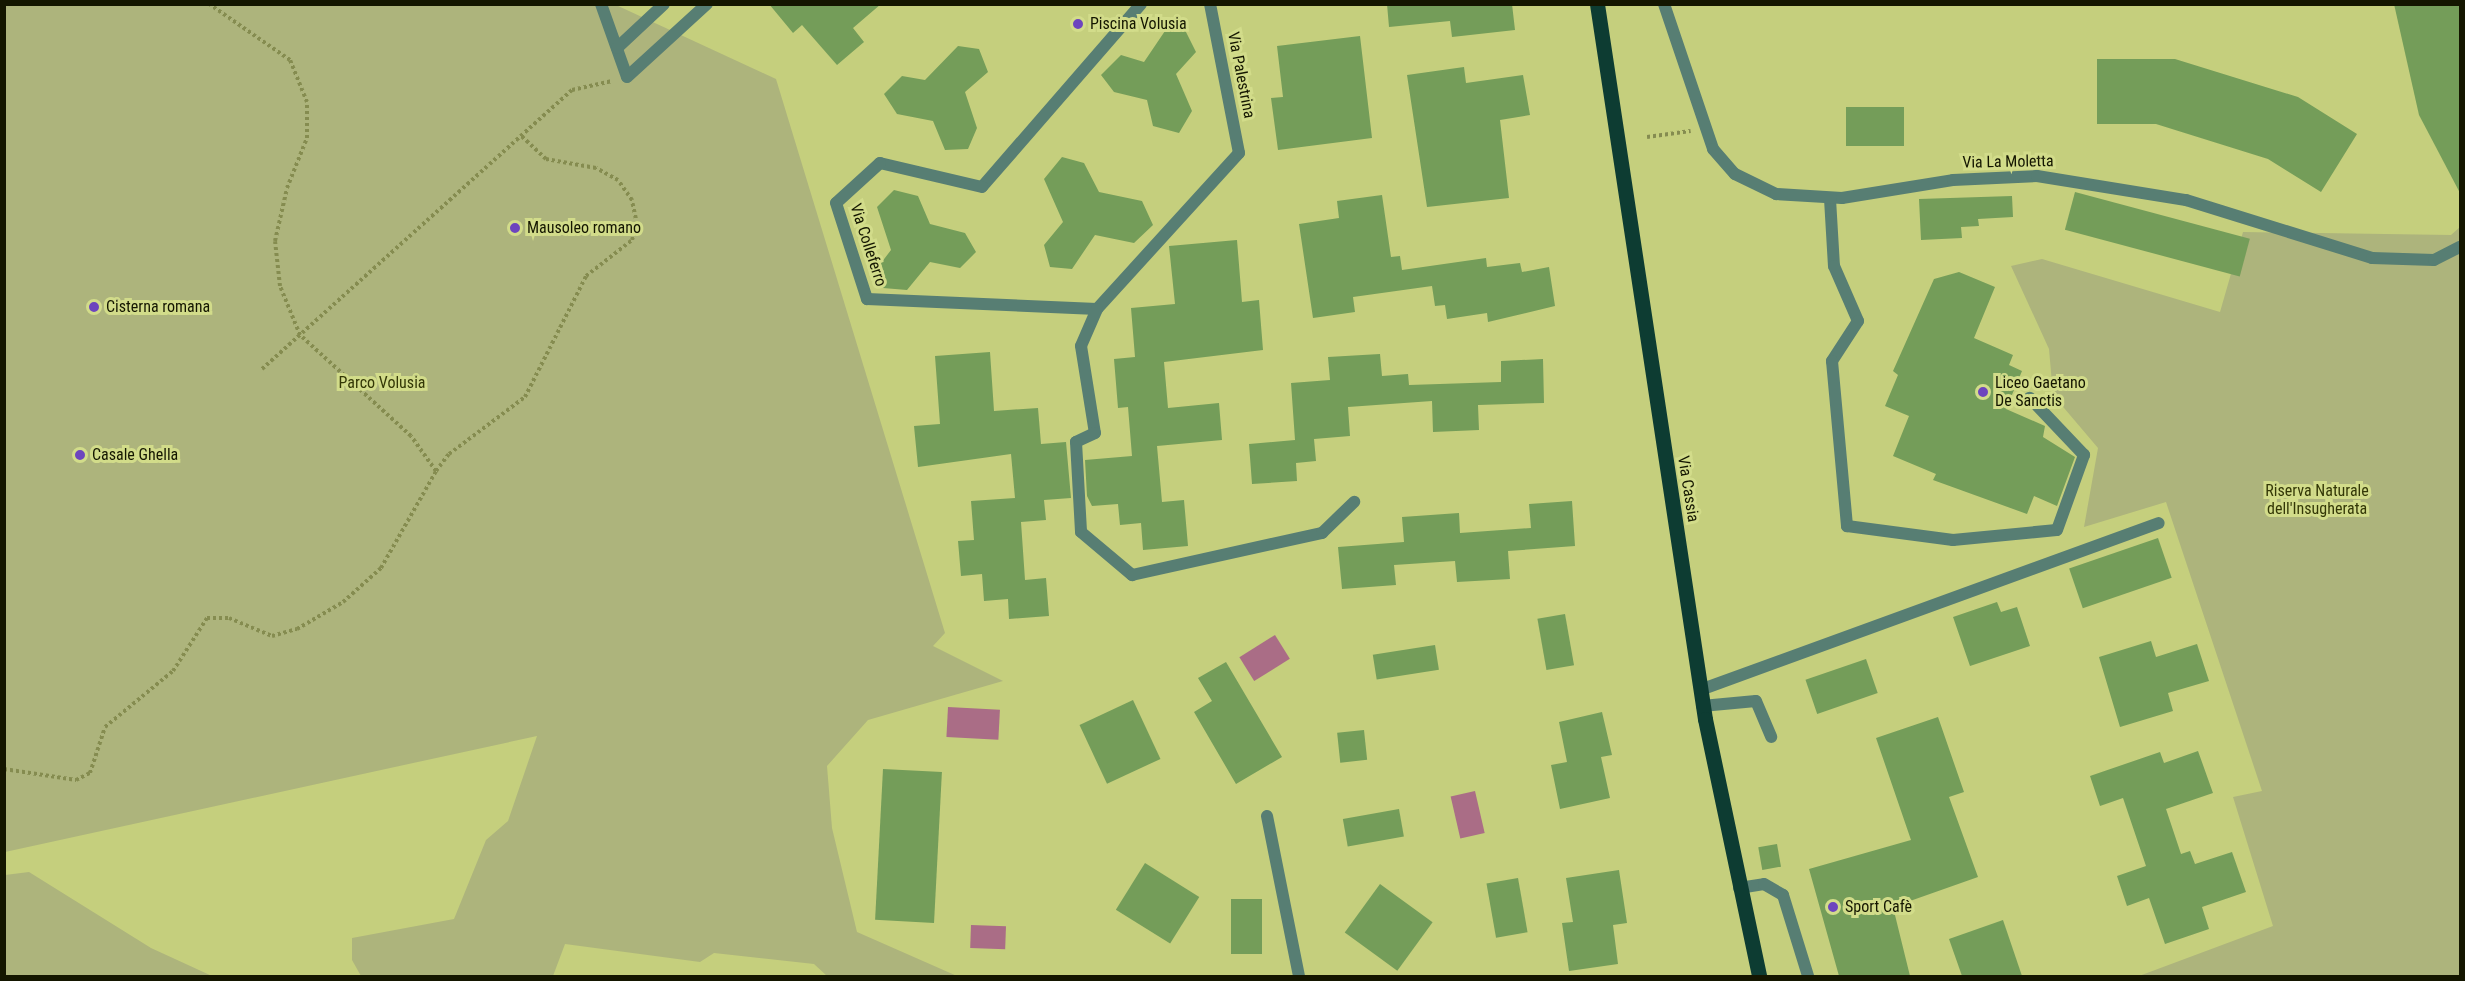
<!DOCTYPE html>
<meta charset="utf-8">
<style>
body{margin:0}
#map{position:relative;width:2465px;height:981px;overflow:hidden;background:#c5cf7d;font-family:"Roboto Condensed",sans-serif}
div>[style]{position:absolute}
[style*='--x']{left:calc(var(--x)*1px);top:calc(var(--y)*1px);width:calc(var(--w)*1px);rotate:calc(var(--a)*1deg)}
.green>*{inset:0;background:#adb47c}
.water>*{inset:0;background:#aa6d86;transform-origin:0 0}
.building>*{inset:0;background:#749d59;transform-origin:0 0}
.path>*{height:4px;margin-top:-2px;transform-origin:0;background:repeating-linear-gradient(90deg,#858c50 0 3px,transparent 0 6px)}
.service>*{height:12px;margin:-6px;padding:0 6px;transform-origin:6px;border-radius:6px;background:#577e73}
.minor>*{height:12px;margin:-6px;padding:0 6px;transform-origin:6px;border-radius:6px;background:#577e73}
.primary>*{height:15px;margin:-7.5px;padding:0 7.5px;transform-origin:7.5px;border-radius:7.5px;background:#0d3c32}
.dots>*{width:16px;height:16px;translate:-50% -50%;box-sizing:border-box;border:3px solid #d2dc8a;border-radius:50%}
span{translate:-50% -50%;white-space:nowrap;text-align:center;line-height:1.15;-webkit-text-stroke:6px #d2dc8a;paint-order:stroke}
.poi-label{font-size:16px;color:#141600}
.left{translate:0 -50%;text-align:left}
.street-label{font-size:16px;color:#141600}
.park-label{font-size:16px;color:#343807}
.frame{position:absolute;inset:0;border:6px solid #141600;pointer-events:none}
</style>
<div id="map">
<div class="green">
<div style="clip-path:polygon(5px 5px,616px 5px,776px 79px,945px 633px,933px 646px,1003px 681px,868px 720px,827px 766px,832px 828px,857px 932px,957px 976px,827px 976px,814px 964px,714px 953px,700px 962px,565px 944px,553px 976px,361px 976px,352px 960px,352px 938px,454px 919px,486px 840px,508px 821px,537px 736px,5px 852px)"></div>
<div style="clip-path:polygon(2460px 227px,2460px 976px,2139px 976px,2273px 926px,2233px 797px,2262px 791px,2166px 502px,2084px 527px,2098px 448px,2053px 395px,2049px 349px,2011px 266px,2042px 259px,2220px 312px,2243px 232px,2451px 235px)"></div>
<div style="clip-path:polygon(29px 872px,151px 948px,212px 976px,5px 976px,5px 875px)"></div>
</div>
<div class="water">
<div style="left:1275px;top:635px;width:28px;height:42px;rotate:58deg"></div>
<div style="left:948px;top:707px;width:52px;height:30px;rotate:3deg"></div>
<div style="left:1475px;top:791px;width:43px;height:25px;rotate:77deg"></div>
<div style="left:971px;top:925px;width:35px;height:23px;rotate:2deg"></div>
</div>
<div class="building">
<div style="clip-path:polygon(769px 4px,881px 4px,853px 28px,864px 42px,837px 65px,802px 25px,793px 33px)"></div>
<div style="clip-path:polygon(1387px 4px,1512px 4px,1515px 30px,1452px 37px,1450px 21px,1389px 27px)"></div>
<div style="clip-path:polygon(2394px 4px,2459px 4px,2460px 193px,2419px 115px)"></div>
<div style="clip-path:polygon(1167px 28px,1185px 30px,1196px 52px,1176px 74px,1192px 111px,1179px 133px,1153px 126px,1147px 100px,1114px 92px,1101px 75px,1121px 55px,1144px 62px)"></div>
<div style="clip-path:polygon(1360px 36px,1372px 138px,1278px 150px,1271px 98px,1283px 97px,1277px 46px)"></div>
<div style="clip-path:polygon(958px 46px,979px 49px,988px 72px,965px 92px,977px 128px,968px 149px,945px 150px,933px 121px,897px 114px,884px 94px,902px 76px,925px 80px)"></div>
<div style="clip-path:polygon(2097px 59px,2175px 59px,2298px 97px,2357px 134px,2321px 192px,2268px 159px,2156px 124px,2097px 124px)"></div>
<div style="clip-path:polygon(1464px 67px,1466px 83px,1523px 75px,1530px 115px,1500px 120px,1509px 198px,1427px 207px,1407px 75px)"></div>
<div style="left:1846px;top:107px;width:58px;height:39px"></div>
<div style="clip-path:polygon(1062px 157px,1084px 163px,1099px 192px,1142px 201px,1153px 225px,1134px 243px,1095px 235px,1072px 269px,1050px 267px,1044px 245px,1063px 222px,1044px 179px)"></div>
<div style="clip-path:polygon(894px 190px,918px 196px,930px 224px,965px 233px,976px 252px,960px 268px,930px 262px,907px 290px,883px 288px,875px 271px,891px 250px,877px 207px)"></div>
<div style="left:2075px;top:192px;width:181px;height:39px;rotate:15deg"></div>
<div style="clip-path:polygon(1382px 195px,1391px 257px,1400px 256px,1402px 270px,1486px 258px,1487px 267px,1520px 263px,1522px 272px,1549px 267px,1555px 306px,1488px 322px,1487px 313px,1447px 319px,1445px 305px,1435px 306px,1432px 286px,1353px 297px,1355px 312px,1313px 318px,1299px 224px,1339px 218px,1337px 201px)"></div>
<div style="clip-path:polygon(2012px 196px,2013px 217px,1978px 219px,1979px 226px,1961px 227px,1962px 238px,1921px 240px,1919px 199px)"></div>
<div style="clip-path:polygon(1237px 240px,1242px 302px,1259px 300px,1263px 350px,1164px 362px,1168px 408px,1219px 403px,1222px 440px,1157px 446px,1162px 502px,1184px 500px,1188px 546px,1143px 550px,1141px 523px,1120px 525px,1118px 504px,1092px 506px,1087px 496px,1085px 460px,1132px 456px,1128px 407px,1118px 408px,1114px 359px,1135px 357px,1131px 308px,1175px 304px,1169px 246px)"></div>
<div style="clip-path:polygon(1959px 272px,1995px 287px,1974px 338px,2013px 355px,2009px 365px,2022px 371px,2006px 409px,2045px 426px,2043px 437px,2075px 457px,2057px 506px,2034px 496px,2027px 514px,1933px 480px,1936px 474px,1893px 456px,1909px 416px,1885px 406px,1898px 375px,1893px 371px,1934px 279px)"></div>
<div style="clip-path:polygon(990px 352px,994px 411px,1038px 408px,1041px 444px,1066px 442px,1071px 498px,1044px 500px,1046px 520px,1021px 522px,1025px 580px,1046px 578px,1049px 616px,1009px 619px,1008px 599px,984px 601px,982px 574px,961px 576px,958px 541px,974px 540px,971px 501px,1015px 498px,1011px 454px,918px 467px,914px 426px,940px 424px,935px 356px)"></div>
<div style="clip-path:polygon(1380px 354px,1382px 376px,1408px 374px,1409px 385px,1501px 382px,1501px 361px,1543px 359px,1544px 403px,1478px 405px,1479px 430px,1433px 432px,1432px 401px,1348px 407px,1350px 436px,1314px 439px,1316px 461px,1296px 463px,1297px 481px,1252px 484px,1249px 444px,1295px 440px,1291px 383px,1330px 380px,1328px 357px)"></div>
<div style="clip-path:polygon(1572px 501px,1575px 546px,1508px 551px,1510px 579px,1457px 582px,1455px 561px,1394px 565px,1396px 585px,1342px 589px,1338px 547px,1404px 542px,1402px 517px,1459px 513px,1460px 533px,1531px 528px,1529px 504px)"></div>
<div style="left:2158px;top:538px;width:42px;height:94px;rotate:71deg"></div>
<div style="clip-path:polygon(1997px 602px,2001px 612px,2017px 607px,2030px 646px,1970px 666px,1953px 617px)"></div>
<div style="left:1565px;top:614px;width:52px;height:28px;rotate:80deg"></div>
<div style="clip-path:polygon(2151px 641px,2156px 657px,2197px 644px,2209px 681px,2168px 693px,2173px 711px,2120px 727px,2099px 657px)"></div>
<div style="left:1435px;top:645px;width:25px;height:63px;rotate:81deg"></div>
<div style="left:1866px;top:659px;width:36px;height:64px;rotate:71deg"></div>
<div style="clip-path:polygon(1226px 662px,1282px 757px,1236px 784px,1194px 712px,1212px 701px,1198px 678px)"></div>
<div style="left:1133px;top:700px;width:65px;height:59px;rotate:65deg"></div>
<div style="clip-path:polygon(1602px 712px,1612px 755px,1601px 757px,1610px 798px,1560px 809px,1551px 765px,1567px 762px,1559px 722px)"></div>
<div style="clip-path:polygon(1938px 717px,1964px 792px,1949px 797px,1978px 877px,1893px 907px,1910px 976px,1839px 976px,1809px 869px,1911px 840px,1876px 738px)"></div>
<div style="left:1364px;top:730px;width:30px;height:27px;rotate:84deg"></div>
<div style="clip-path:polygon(2198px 751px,2213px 793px,2166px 809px,2181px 854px,2190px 851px,2195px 864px,2232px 852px,2246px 892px,2202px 907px,2209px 929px,2165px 944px,2149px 898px,2127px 906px,2117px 876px,2146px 866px,2123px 798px,2100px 806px,2090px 776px,2160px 752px,2164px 763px)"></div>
<div style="left:883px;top:769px;width:59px;height:151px;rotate:3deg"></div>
<div style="left:1399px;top:809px;width:28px;height:57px;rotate:80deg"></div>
<div style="left:1777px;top:844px;width:23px;height:19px;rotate:80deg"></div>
<div style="left:1145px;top:863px;width:64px;height:55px;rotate:32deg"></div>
<div style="clip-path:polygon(1619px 870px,1627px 923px,1613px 925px,1618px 964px,1569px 971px,1562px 923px,1573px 922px,1566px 878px)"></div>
<div style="left:1518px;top:878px;width:55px;height:32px;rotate:80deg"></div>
<div style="left:1380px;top:884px;width:65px;height:60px;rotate:36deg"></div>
<div style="left:1231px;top:899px;width:31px;height:55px"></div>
<div style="clip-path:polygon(2003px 920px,2022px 976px,1962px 976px,1949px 939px)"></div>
</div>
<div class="path">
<div style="--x:1647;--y:137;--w:44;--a:-7.8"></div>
<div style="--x:262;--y:369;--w:417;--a:-42"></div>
<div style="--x:572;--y:90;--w:41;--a:-12.7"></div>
<div style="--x:436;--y:471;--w:21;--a:-53"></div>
<div style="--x:449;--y:454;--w:95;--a:-36.9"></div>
<div style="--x:525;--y:397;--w:136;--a:-63.2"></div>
<div style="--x:586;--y:276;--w:58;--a:-38"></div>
<div style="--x:632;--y:240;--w:17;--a:-73"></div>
<div style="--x:637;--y:224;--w:25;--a:-102"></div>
<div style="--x:632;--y:200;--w:24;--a:-125"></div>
<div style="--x:618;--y:180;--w:25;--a:-151"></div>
<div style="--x:596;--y:168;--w:51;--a:-169.8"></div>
<div style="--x:546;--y:159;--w:34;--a:-137"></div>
<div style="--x:4;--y:769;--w:73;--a:8.7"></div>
<div style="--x:76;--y:780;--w:16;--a:-27"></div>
<div style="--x:90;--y:773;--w:48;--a:-71.9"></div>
<div style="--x:105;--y:727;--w:88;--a:-39.5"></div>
<div style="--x:173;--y:671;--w:63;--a:-57.3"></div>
<div style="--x:207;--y:618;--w:22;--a:0"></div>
<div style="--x:229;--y:618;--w:47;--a:22.7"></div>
<div style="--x:272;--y:636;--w:26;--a:-16"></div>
<div style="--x:297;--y:629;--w:53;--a:-30.4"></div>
<div style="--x:343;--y:602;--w:51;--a:-41.8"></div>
<div style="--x:381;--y:568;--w:112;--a:-60.4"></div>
<div style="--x:436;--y:471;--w:43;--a:-125.5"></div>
<div style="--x:411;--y:436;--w:150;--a:-137.7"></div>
<div style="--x:300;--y:335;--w:53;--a:-112.2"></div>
<div style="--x:280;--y:286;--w:45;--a:-96.3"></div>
<div style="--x:275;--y:241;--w:54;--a:-77.2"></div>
<div style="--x:287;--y:188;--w:54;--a:-68.2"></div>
<div style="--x:307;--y:138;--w:36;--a:-90"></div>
<div style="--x:307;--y:102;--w:45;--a:-112"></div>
<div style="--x:290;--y:60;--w:98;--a:-145.3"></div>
</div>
<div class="service">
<div style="--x:1830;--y:199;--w:67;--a:86.6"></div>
<div style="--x:1834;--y:266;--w:60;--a:66.4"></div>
<div style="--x:1858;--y:321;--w:48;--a:123"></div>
<div style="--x:1832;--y:361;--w:166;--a:84.8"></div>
<div style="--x:1847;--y:526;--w:107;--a:7.5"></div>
<div style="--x:1953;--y:540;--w:104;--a:-5.5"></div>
<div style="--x:2057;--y:530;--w:80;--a:-70.2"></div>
<div style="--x:2084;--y:455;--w:79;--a:-133.5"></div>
<div style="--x:1702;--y:706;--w:54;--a:-5.3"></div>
<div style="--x:1756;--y:701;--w:39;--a:67"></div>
<div style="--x:1739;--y:888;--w:25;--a:-9"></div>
<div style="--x:1764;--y:884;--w:22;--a:30"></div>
<div style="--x:1783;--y:895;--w:85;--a:72.8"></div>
</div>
<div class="minor">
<div style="--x:601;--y:4;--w:77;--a:70.4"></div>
<div style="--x:627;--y:77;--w:108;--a:-42.4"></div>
<div style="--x:1141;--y:4;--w:242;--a:131"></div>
<div style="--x:982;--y:187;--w:105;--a:-166.8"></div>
<div style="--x:880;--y:163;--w:59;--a:137.7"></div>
<div style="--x:836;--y:203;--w:101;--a:72.1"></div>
<div style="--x:867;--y:299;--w:230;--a:2.5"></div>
<div style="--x:1097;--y:309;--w:211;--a:-47.7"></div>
<div style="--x:1239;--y:153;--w:152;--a:-101"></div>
<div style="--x:1664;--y:4;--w:153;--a:71.3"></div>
<div style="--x:1713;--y:149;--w:33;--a:49"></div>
<div style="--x:1735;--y:174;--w:46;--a:26"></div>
<div style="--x:1776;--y:194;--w:66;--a:3.5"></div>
<div style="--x:1842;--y:198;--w:112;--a:-9.2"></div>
<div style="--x:1953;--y:180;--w:84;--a:-2.7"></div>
<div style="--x:2037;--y:176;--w:151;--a:9.2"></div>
<div style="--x:2186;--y:200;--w:195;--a:17.3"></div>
<div style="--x:2372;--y:258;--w:62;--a:1.8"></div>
<div style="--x:2434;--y:260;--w:29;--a:-27"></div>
<div style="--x:617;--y:48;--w:64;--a:-43.1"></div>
<div style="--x:1097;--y:309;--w:40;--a:113.4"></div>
<div style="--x:1081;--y:346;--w:88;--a:80.9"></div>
<div style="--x:1095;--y:433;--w:21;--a:155"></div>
<div style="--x:1076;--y:442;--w:90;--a:86.8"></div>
<div style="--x:1081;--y:532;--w:67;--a:40.1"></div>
<div style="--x:1132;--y:575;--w:195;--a:-12.5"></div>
<div style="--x:1322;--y:533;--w:45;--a:-44.1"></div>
<div style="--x:1700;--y:690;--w:488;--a:-20"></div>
<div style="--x:1267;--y:816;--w:163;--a:78.7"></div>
</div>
<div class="primary">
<div style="--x:1597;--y:4;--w:723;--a:81.41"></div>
<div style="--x:1705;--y:719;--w:263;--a:78.1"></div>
</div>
<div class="dots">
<div style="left:1078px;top:24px;background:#6d45be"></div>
<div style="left:515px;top:228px;background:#6d45be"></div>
<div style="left:94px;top:307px;background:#6d45be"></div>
<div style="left:1983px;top:392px;background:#6d45be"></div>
<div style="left:80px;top:455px;background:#6d45be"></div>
<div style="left:1833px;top:907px;background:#6d45be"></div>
</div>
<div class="poi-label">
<span class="left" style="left:1090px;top:24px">Piscina Volusia</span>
<span class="left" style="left:527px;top:228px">Mausoleo romano</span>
<span class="left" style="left:106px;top:307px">Cisterna romana</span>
<span class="left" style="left:1995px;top:392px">Liceo Gaetano<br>De Sanctis</span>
<span class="left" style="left:92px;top:455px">Casale Ghella</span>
<span class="left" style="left:1845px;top:907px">Sport Cafè</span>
</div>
<div class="street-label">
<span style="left:1241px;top:75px;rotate:79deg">Via Palestrina</span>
<span style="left:2008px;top:162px;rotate:-1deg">Via La Moletta</span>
<span style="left:868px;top:245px;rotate:72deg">Via Colleferro</span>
<span style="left:1688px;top:489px;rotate:81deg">Via Cassia</span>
</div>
<div class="park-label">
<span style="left:382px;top:383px">Parco Volusia</span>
<span style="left:2317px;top:500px">Riserva Naturale<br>dell'Insugherata</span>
</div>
<div class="frame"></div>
</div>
